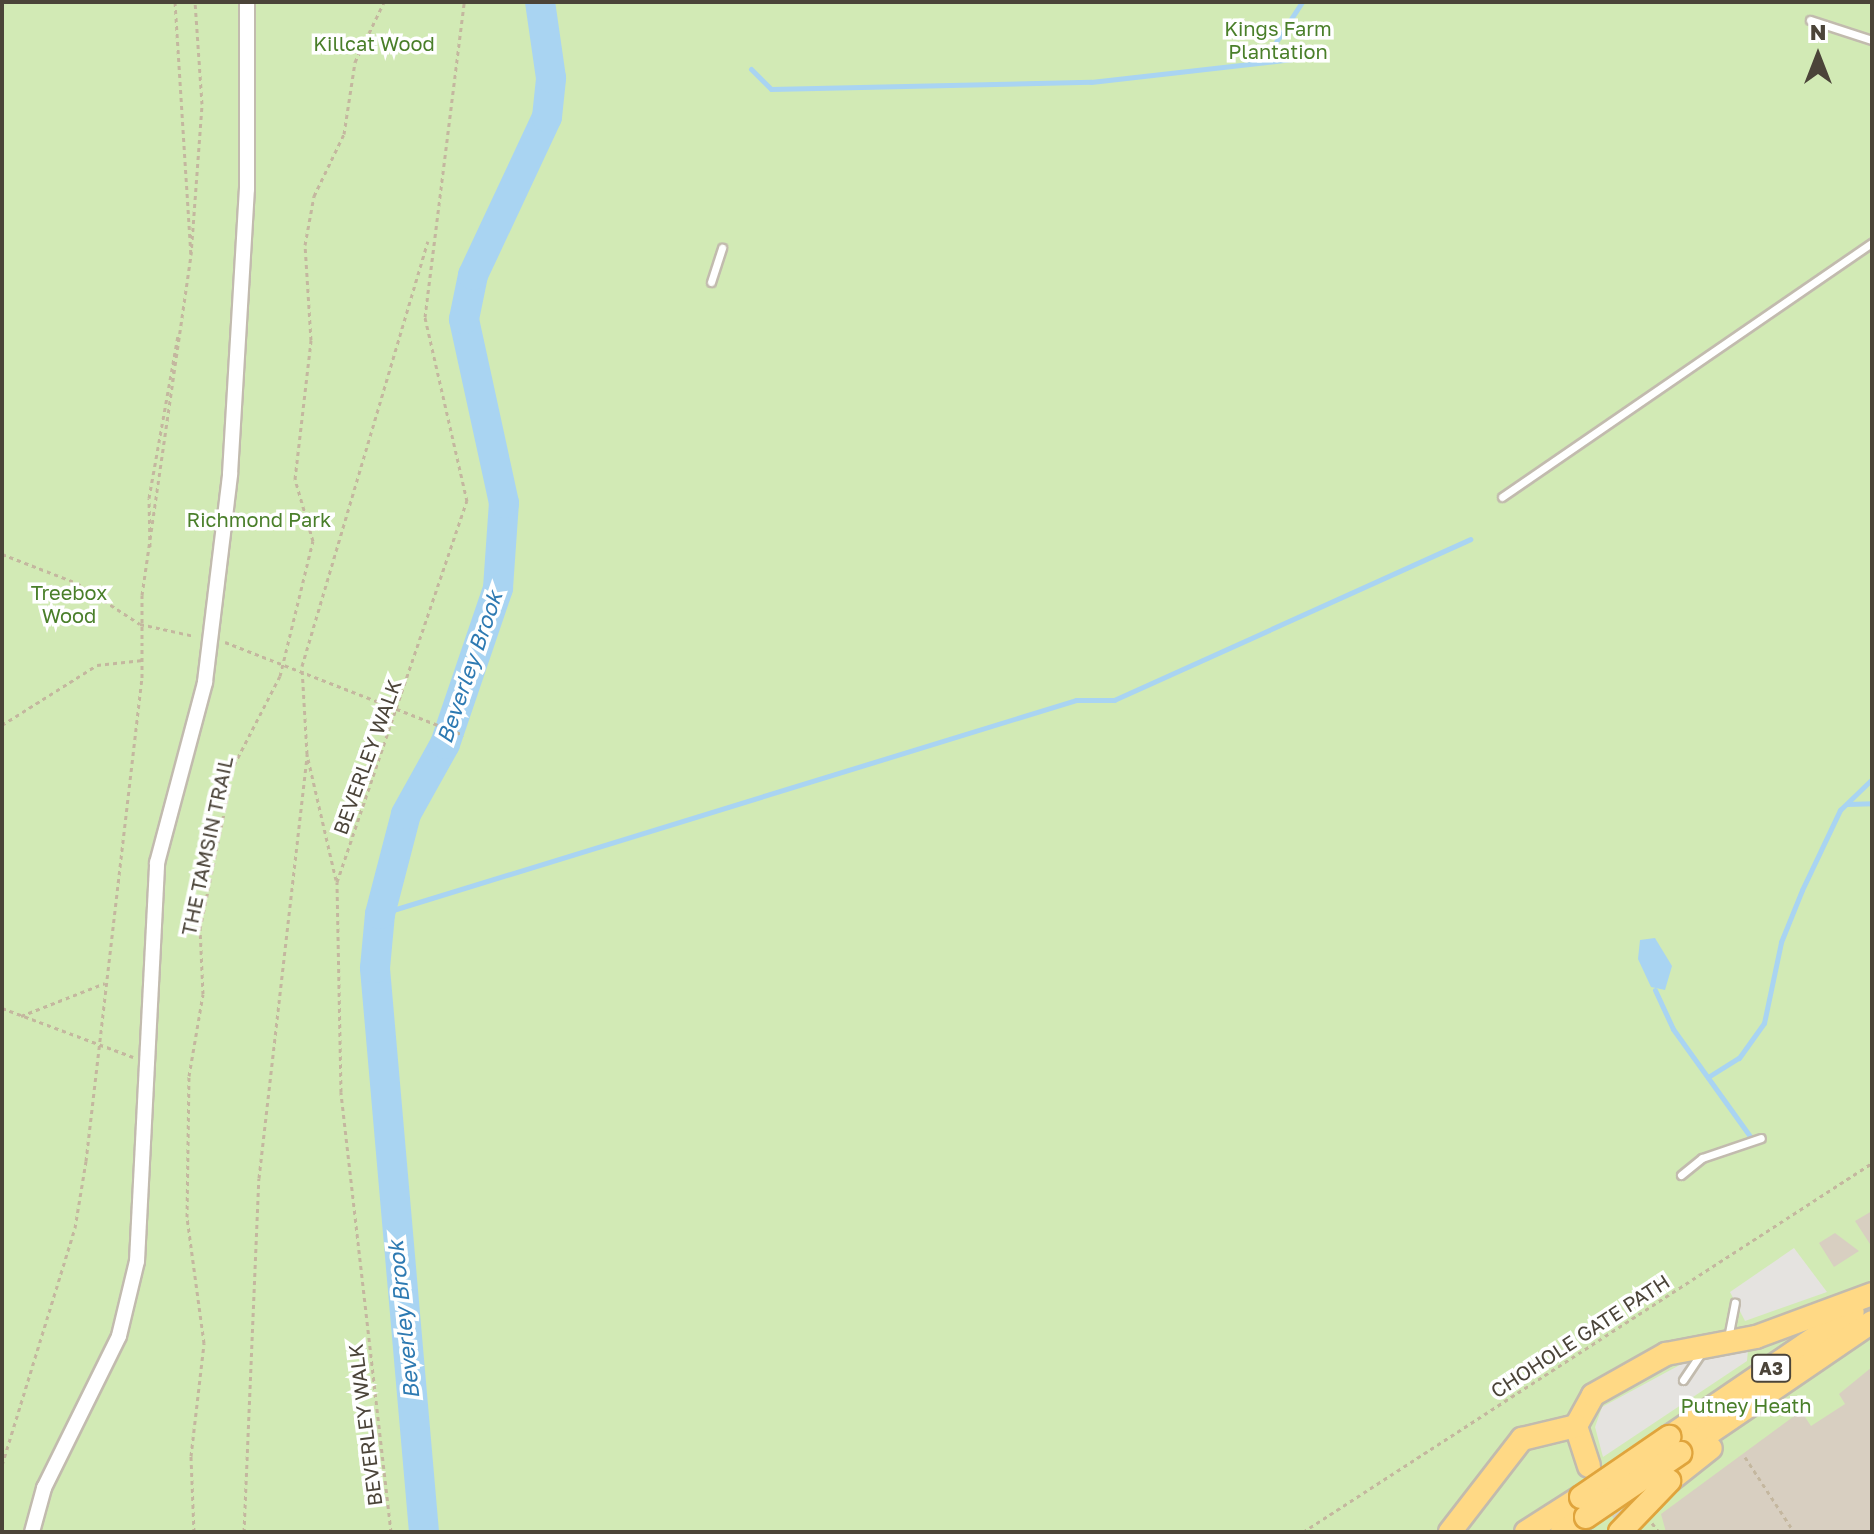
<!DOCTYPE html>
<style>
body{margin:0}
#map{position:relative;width:1874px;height:1534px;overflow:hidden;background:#f6f3ec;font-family:"Golos Text",sans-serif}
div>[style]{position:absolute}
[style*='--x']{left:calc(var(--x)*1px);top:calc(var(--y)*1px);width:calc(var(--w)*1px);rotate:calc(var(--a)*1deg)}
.green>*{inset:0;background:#d2eab5;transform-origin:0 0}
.parking>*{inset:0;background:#e5e3e0}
.water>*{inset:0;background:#a9d4f2}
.stream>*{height:5px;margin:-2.5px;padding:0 2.5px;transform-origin:2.5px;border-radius:2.5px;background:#a9d4f2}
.river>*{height:30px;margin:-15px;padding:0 15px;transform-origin:15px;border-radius:15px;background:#a9d4f2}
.building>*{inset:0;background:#d8cfc1}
.trunk-tunnel>*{height:22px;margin-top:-11px;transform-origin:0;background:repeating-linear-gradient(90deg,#d4d0c8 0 22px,transparent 0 33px)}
.path>*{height:3px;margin-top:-1.5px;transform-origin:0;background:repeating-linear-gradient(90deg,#c4b79f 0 4px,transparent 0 8px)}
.roads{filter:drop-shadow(2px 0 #c2bbae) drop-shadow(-2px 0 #c2bbae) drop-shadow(0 2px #c2bbae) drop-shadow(0 -2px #c2bbae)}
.service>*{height:7px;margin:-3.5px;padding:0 3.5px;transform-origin:3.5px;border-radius:3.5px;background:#fff}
.minor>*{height:14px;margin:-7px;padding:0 7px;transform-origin:7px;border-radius:7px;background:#fff}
.trunk>*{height:22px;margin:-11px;padding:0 11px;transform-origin:11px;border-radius:11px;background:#ffd985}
.bridges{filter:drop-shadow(2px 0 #e0a43c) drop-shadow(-2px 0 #e0a43c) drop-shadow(0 2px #e0a43c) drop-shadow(0 -2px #e0a43c)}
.trunk-bridge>*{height:22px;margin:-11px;padding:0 11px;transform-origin:11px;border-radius:11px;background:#ffd985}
span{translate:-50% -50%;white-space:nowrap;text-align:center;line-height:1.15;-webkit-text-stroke:7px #fff;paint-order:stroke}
.shield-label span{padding:2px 6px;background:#fff;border:2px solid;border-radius:6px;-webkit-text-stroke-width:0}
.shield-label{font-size:18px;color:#4b4439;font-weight:700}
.park-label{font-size:20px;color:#4a7f2a}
.street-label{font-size:20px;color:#4b4439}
.water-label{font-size:22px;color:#2e7ab2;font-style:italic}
.frame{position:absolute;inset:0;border:4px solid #4b4439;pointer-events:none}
.north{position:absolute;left:1778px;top:16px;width:80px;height:80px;-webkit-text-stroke:6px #fff;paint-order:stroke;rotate:0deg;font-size:22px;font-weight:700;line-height:32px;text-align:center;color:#4b4439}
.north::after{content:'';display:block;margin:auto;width:28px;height:36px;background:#4b4439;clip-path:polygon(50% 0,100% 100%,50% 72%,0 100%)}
</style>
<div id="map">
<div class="green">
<div style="left:2px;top:2px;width:1870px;height:1530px"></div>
</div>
<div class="parking">
<div style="clip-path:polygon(1794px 1248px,1827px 1292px,1745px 1321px,1730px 1292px)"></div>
<div style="clip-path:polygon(1748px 1350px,1747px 1361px,1603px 1457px,1595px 1427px,1602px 1407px,1689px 1360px)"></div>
</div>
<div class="water">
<div style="clip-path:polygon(1655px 938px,1672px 966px,1665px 990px,1651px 987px,1638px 959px,1640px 940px)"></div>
</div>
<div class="stream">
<div style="--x:1263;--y:62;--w:72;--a:-57"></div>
<div style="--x:751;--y:69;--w:28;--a:45"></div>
<div style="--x:771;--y:89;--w:320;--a:-1.3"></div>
<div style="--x:1091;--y:82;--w:220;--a:-6.5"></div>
<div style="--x:1847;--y:804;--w:25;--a:-2"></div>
<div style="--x:380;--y:914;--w:728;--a:-17.09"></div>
<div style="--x:1076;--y:700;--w:38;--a:0"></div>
<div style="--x:1114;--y:700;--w:391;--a:-24.3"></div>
<div style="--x:1655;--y:990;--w:43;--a:65.2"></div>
<div style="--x:1673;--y:1029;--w:132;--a:54.3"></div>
<div style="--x:1708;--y:1077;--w:36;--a:-32"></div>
<div style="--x:1739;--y:1058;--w:43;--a:-54.5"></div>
<div style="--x:1764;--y:1023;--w:83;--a:-78.1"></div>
<div style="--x:1781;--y:942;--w:56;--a:-68"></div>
<div style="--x:1802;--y:890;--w:89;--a:-64.6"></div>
<div style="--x:1840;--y:810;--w:45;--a:-44.1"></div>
</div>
<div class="river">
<div style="--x:424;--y:1532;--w:566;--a:-94.97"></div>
<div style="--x:375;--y:968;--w:54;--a:-84.7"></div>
<div style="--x:380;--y:914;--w:103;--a:-75.4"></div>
<div style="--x:406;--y:814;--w:80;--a:-60.9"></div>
<div style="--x:445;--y:744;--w:165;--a:-71.2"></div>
<div style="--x:498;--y:588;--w:85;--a:-86"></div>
<div style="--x:504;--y:503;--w:188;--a:-102.3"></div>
<div style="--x:464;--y:319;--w:45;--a:-78.4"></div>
<div style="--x:473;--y:275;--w:174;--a:-64.9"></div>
<div style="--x:547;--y:117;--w:39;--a:-84"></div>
<div style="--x:551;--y:78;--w:77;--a:-98.2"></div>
</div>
<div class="building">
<div style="clip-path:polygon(1872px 1211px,1872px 1243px,1870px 1244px,1855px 1221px)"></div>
<div style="clip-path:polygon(1835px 1233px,1859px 1251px,1834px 1267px,1819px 1243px)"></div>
<div style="clip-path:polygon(1872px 1367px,1872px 1532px,1666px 1532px,1661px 1514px,1801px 1411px,1811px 1426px,1845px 1404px,1839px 1394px)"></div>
</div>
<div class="trunk-tunnel">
<div style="--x:1602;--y:1483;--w:60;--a:54.5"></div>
</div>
<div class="path">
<div style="--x:175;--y:2;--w:252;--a:86.4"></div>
<div style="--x:150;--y:547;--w:49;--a:-91.2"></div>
<div style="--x:149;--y:498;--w:166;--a:-79.9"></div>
<div style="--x:2;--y:554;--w:80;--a:21.1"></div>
<div style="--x:77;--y:583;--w:75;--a:33.1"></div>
<div style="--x:140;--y:624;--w:55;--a:12.5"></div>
<div style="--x:225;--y:642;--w:256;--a:21.3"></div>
<div style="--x:2;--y:725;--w:112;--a:-32.3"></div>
<div style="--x:97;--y:665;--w:46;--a:-6.2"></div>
<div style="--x:336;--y:880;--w:129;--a:-103"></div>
<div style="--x:307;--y:754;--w:88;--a:-93.3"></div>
<div style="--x:302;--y:666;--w:443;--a:-73.5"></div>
<div style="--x:2;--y:1008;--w:140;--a:20.5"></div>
<div style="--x:21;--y:1016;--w:90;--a:-21.4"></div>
<div style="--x:1745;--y:1457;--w:90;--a:56.8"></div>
<div style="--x:2;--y:1465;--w:248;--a:-72.9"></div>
<div style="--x:75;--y:1228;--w:68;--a:-80.7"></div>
<div style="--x:86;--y:1161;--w:486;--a:-83.4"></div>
<div style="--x:142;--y:678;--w:83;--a:-90"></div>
<div style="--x:142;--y:595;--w:344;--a:-81.8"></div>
<div style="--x:191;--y:255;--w:151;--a:-85.8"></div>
<div style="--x:202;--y:104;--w:102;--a:-93.9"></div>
<div style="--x:1652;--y:1523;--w:11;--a:52"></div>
<div style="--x:194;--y:1532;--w:76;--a:-92.3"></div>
<div style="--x:191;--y:1456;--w:114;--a:-83.4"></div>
<div style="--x:204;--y:1343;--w:127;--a:-97.7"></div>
<div style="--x:187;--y:1217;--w:141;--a:-89.2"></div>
<div style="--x:189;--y:1076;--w:83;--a:-80.3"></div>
<div style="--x:203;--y:994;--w:65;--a:-92.6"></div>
<div style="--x:200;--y:929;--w:167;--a:-78.3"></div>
<div style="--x:234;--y:765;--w:100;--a:-62.7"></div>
<div style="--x:280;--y:676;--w:139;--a:-76.3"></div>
<div style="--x:313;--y:541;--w:65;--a:-106.2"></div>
<div style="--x:295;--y:479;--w:140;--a:-83.4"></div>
<div style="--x:311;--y:340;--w:95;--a:-93.6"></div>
<div style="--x:305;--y:245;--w:50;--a:-79.6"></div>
<div style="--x:314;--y:196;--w:69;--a:-64.2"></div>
<div style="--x:344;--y:134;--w:73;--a:-81.3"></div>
<div style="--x:355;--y:62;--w:67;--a:-64.2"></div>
<div style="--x:244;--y:1532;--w:354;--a:-87.6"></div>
<div style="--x:259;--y:1178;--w:427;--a:-83.5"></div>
<div style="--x:391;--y:1532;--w:443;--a:-96.5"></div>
<div style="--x:341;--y:1092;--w:210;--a:-91.1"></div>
<div style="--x:337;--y:882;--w:403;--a:-71.2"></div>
<div style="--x:467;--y:501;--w:189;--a:-102.9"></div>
<div style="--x:425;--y:317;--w:317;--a:-82.9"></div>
<div style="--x:1303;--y:1532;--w:678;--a:-32.96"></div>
</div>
<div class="roads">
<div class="service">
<div style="--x:1810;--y:20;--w:65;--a:17.9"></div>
<div style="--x:711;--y:282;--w:36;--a:-72"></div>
<div style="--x:1502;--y:497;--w:449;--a:-34.5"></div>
<div style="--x:1681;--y:1175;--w:27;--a:-39"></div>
<div style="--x:1702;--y:1158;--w:62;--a:-18.7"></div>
<div style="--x:1728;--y:1338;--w:36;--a:-79"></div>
<div style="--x:1683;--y:1380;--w:36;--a:-56"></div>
</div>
<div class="minor">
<div style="--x:32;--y:1532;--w:46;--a:-74.7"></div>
<div style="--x:44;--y:1488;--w:169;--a:-63.7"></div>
<div style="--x:119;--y:1336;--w:77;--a:-76.5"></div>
<div style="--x:137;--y:1261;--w:399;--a:-87.1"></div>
<div style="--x:157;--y:863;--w:187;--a:-75.1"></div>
<div style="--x:205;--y:682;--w:209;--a:-83.1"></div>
<div style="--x:230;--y:474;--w:286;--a:-86.6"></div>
<div style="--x:247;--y:189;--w:187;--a:-90"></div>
</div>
<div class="trunk">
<div style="--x:1669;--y:1437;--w:222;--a:-34.2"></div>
<div style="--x:1680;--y:1453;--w:232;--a:-34.3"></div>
<div style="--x:1589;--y:1466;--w:42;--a:-108"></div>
<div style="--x:1576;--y:1426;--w:35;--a:-61"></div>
<div style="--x:1593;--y:1395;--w:84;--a:-29.3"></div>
<div style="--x:1666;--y:1354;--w:92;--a:-10.7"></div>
<div style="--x:1756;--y:1337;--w:124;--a:-20.3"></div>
<div style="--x:1669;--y:1481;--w:53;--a:-38.2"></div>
<div style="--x:1450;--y:1532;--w:118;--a:-52.3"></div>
<div style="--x:1522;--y:1439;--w:56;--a:-13.5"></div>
<div style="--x:1526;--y:1532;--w:65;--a:-32.5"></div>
<div style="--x:1562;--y:1532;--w:28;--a:-32"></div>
</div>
</div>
<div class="bridges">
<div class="trunk-bridge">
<div style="--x:1581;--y:1497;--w:107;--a:-34.3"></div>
<div style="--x:1586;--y:1517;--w:114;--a:-34.2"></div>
<div style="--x:1620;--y:1532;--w:71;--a:-46.1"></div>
</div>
</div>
<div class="shield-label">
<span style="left:1771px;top:1368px">A3</span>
</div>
<div class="park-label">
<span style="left:1278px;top:40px">Kings Farm<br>Plantation</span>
<span style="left:374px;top:43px">Killcat Wood</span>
<span style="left:259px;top:519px">Richmond Park</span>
<span style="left:69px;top:604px">Treebox<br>Wood</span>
<span style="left:1746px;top:1405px">Putney Heath</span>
</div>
<div class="street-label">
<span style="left:367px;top:757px;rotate:-70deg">BEVERLEY WALK</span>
<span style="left:207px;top:846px;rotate:-78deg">THE TAMSIN TRAIL</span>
<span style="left:1580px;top:1336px;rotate:-33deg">CHOHOLE GATE PATH</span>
<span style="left:365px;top:1425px;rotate:-97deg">BEVERLEY WALK</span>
</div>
<div class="water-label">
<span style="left:469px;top:667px;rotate:-71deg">Beverley Brook</span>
<span style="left:403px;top:1320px;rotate:-96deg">Beverley Brook</span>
</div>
<div class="frame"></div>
<div class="north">N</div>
</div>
